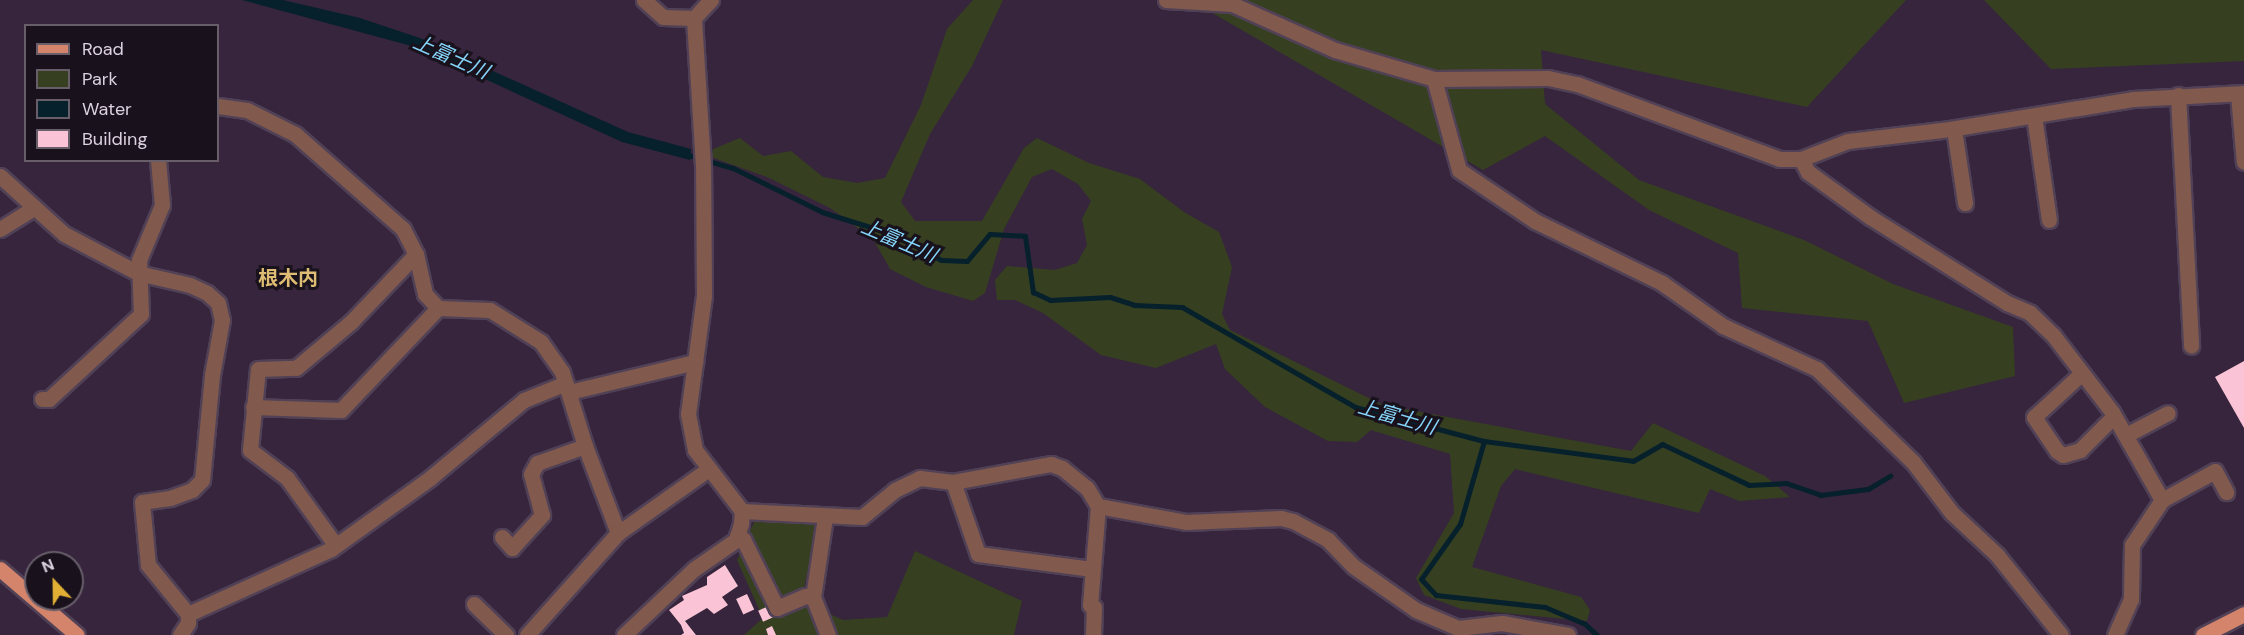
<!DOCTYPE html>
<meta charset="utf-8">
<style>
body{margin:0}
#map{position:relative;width:2244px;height:635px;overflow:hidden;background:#36253c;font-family:"DM Sans","Noto Sans JP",sans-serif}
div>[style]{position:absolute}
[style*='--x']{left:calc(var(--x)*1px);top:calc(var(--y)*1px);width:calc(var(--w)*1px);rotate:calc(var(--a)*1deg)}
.green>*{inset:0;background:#364021}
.water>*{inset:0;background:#06202c}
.stream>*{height:5px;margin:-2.5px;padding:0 2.5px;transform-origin:2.5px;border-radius:2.5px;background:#06202c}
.building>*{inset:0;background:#fac4d6;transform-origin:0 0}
.roads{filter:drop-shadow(2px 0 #514156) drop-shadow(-2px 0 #514156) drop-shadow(0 2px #514156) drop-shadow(0 -2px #514156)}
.minor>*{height:15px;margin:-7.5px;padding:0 7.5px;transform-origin:7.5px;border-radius:7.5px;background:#815a4d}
.major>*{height:15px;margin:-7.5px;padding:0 7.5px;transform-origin:7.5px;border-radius:7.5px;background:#d4846a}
span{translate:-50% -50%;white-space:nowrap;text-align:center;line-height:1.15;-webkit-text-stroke:6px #19121c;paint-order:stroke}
.water-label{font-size:20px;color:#85d5fb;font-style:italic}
.neighbourhood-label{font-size:20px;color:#debc73;font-weight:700}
.legend{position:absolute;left:24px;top:24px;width:195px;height:138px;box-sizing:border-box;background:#19121c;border:2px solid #675e6a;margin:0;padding:8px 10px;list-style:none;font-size:18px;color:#dcd1e0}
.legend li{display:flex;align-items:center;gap:12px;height:30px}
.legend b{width:30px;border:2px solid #675e6a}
.north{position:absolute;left:24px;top:551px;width:60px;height:60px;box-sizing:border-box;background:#19121c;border:2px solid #675e6a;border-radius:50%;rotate:338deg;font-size:16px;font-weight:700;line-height:24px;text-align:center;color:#dcd1e0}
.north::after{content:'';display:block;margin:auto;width:21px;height:27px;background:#e1af34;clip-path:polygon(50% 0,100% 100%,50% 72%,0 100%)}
</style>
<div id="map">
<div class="green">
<div style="clip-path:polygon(973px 0,1003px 0,972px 66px,930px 134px,901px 202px,915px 221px,982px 221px,1024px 148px,1037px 138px,1089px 163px,1140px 179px,1184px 212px,1219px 232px,1232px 267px,1222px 314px,1230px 330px,1383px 405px,1631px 451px,1653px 423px,1765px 476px,1790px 497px,1739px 501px,1710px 489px,1699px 513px,1515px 469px,1501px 486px,1472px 567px,1581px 597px,1590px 610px,1587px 621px,1461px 609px,1424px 595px,1416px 578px,1454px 513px,1450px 454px,1371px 430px,1357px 442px,1328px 441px,1265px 407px,1225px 369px,1216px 344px,1156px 368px,1101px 355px,1043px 313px,1015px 300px,997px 300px,995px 280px,1007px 266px,1055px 270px,1077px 263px,1087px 245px,1082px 219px,1091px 201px,1078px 184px,1052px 169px,1032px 177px,1004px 229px,985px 293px,973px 301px,926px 287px,890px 269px,873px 239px,830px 208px,767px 177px,711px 157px,713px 149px,740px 138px,763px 156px,791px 151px,823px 177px,857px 183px,885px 178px,921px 105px,947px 29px)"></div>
<div style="clip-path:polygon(1190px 0,1906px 0,1807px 107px,1541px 50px,1545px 104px,1639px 180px,1804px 240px,1893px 284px,2013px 327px,2015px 376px,1904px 403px,1868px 321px,1742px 308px,1738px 253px,1649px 210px,1545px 136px,1483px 170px)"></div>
<div style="clip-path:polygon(1984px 0,2244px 0,2244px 61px,2051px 69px)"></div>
<div style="clip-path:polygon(756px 518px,818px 525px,801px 601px,843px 620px,887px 617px,915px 551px,1022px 601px,1014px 635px,744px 635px,763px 618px,737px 560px)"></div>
</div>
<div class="water">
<div style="clip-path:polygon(242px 0,283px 0,360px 18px,420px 38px,628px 132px,691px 149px,690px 160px,622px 142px,415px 47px)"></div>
</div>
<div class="stream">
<div style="--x:685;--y:154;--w:50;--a:16.3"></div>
<div style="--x:733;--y:168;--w:99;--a:26.3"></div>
<div style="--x:822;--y:212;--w:77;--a:17.3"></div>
<div style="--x:896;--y:235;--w:51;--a:29.1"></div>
<div style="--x:941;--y:260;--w:26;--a:2"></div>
<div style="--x:967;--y:261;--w:35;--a:-50"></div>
<div style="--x:990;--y:234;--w:35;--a:3"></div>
<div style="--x:1025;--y:236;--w:57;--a:81.9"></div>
<div style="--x:1033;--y:292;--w:19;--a:25"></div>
<div style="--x:1050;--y:300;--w:60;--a:-2.9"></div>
<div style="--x:1110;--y:297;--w:25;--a:18"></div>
<div style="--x:1134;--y:305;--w:48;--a:2.4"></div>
<div style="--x:1182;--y:307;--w:200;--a:30"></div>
<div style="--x:1355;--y:407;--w:133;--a:14.8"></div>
<div style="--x:1484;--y:441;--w:86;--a:106.1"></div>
<div style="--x:1460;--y:524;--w:67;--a:125.3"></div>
<div style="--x:1421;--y:579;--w:22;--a:47"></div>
<div style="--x:1436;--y:595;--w:110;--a:6.3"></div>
<div style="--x:1545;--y:607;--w:43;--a:23"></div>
<div style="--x:1585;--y:624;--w:16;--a:43"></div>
<div style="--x:1484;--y:441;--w:150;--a:7.6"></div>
<div style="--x:1633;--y:461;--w:34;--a:-30"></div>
<div style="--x:1662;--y:444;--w:96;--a:25.2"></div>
<div style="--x:1749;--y:485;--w:37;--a:-3"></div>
<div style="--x:1786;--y:483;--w:36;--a:19"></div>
<div style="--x:1820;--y:495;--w:48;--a:-7.1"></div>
<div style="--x:1868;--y:489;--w:26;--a:-31"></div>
</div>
<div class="building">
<div style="clip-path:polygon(2244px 361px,2244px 428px,2215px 377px)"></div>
<div style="clip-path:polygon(725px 565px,738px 586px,722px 597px,728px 605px,714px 614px,707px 608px,685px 621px,696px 635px,681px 635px,684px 633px,681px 625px,669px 610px,684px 600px,682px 596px,707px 585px,707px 577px)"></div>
<div style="left:747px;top:594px;width:17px;height:12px;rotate:65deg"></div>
<div style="left:771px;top:605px;width:12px;height:14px;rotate:66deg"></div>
<div style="clip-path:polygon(772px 626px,776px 635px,768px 635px,766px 629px)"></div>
</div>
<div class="roads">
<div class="minor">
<div style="--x:644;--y:0;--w:25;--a:42"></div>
<div style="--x:663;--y:17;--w:31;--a:2"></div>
<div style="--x:1166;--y:0;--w:66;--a:3.5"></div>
<div style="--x:1232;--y:4;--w:113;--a:24.1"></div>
<div style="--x:1335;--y:50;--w:103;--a:16.3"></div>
<div style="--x:1434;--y:79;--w:114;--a:-0.5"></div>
<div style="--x:1548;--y:78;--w:30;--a:12"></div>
<div style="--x:1577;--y:84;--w:216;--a:20.3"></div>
<div style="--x:1780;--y:159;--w:21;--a:0"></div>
<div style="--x:1801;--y:159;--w:50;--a:-21"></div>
<div style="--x:1848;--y:141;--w:103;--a:-6.7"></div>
<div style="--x:1950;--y:129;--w:185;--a:-9.3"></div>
<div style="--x:2133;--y:99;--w:111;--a:-3.1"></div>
<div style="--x:1434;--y:79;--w:94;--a:74.6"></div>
<div style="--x:1459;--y:170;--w:92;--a:33.9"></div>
<div style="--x:1535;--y:221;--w:141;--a:26"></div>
<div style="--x:1662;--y:283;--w:75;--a:35.2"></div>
<div style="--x:1723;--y:326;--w:103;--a:24.6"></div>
<div style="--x:1817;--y:369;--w:134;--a:44.1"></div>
<div style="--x:1913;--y:462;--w:64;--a:52.6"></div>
<div style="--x:1952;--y:513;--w:62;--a:43"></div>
<div style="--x:1997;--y:555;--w:102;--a:51.3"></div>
<div style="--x:2238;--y:94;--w:68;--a:85"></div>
<div style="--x:2178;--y:95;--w:251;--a:87"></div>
<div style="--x:218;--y:106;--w:29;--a:8"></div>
<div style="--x:247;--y:110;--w:54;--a:26.6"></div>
<div style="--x:295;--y:134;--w:144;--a:41.3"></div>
<div style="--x:403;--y:229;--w:28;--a:63"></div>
<div style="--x:416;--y:254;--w:41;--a:77.3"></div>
<div style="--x:425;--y:294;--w:19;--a:47"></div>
<div style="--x:438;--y:308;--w:52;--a:2.2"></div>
<div style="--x:490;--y:310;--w:60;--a:32.1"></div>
<div style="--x:541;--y:342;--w:37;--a:55"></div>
<div style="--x:562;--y:372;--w:77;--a:72.7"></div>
<div style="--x:585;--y:446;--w:93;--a:69.2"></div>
<div style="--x:2034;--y:116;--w:105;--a:81.8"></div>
<div style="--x:1954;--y:129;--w:75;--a:81.5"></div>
<div style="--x:1801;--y:159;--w:15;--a:62"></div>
<div style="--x:1808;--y:172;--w:77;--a:36"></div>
<div style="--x:1870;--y:217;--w:162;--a:32.1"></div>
<div style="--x:2007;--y:303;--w:25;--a:23"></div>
<div style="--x:2030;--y:313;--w:32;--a:44"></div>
<div style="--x:2053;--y:335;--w:97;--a:52.5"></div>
<div style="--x:2112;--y:412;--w:101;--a:60.4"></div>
<div style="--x:2162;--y:500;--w:54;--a:123.7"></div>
<div style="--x:2132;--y:545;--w:54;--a:91.1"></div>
<div style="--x:2131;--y:599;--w:39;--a:114"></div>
<div style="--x:0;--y:176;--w:86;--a:42.2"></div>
<div style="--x:64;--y:234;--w:84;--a:27.8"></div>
<div style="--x:138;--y:273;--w:53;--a:13"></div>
<div style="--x:190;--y:285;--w:19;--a:25"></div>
<div style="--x:207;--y:293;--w:15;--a:42"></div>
<div style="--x:218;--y:303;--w:17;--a:77"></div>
<div style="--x:222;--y:320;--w:56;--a:100.3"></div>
<div style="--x:212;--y:375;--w:105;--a:95.4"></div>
<div style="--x:202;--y:480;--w:14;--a:135"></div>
<div style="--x:192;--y:490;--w:23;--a:160"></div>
<div style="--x:170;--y:498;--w:28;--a:172"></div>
<div style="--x:142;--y:502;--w:63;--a:84.6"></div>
<div style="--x:148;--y:565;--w:63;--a:50.8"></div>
<div style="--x:188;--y:614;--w:9;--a:90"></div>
<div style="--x:188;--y:623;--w:14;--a:124"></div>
<div style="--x:0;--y:229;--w:38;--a:-32"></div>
<div style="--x:2082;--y:373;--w:65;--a:137.5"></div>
<div style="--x:2034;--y:417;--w:41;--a:55.9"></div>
<div style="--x:2057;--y:451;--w:7;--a:34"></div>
<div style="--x:2063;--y:455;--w:18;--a:-16"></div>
<div style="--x:2080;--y:450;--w:48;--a:-45"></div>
<div style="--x:569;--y:392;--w:130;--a:-13.4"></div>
<div style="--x:42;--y:399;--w:7;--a:0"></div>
<div style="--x:49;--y:399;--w:125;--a:-42.7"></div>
<div style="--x:141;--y:314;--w:54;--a:-92.1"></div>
<div style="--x:139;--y:260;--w:60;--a:-67.3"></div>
<div style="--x:162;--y:205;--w:45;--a:-95.1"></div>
<div style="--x:253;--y:407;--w:88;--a:2"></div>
<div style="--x:341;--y:410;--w:141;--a:-46.4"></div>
<div style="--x:2126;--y:435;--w:47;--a:-27.6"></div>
<div style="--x:2162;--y:500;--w:60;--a:-28.7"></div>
<div style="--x:2215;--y:471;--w:24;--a:62"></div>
<div style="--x:1098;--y:506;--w:89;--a:10.3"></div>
<div style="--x:1186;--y:522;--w:95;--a:-2.4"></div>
<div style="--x:1281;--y:518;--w:12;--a:14"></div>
<div style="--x:1293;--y:521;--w:40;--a:28"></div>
<div style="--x:1328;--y:540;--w:36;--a:46"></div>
<div style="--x:1353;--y:566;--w:77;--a:34.9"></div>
<div style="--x:1416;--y:610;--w:46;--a:23.2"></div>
<div style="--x:1458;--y:628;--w:44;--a:-6.5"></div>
<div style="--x:1502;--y:623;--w:67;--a:10.3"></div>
<div style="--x:742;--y:511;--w:120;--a:2.9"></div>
<div style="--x:862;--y:517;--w:43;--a:-39.3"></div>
<div style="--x:895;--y:490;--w:28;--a:-26"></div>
<div style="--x:920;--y:478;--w:33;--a:7"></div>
<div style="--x:825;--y:517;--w:81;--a:98.5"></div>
<div style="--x:813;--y:597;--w:41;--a:68.5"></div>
<div style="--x:737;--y:536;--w:7;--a:27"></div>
<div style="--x:743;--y:539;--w:77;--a:63.8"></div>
<div style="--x:777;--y:608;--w:30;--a:-23"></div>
<div style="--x:805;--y:596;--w:8;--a:7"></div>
<div style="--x:502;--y:537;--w:15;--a:48"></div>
<div style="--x:512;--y:548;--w:45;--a:-47.7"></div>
<div style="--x:542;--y:515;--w:42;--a:-105"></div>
<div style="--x:531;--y:474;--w:13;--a:-61"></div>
<div style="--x:537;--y:463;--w:51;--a:-19.5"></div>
<div style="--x:334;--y:543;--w:80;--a:-125.9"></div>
<div style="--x:287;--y:478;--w:46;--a:-142.9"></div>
<div style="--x:250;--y:450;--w:81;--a:-84.4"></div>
<div style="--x:258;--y:369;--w:38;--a:-2"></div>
<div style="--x:296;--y:368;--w:72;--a:-39.9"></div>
<div style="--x:351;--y:322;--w:94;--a:-46.3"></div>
<div style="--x:1092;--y:569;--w:115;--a:-172.5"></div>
<div style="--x:978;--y:554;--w:76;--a:-109.1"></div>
<div style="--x:953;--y:482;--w:100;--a:-10.4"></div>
<div style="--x:1051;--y:464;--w:12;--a:20"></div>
<div style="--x:1062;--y:468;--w:32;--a:39"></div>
<div style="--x:1087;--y:488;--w:21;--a:59"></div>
<div style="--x:1098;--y:506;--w:99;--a:94.6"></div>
<div style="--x:1090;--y:605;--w:4;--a:27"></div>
<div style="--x:1094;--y:607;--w:28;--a:92"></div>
<div style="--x:474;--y:604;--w:45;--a:44.1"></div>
<div style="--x:188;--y:614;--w:157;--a:-24.4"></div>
<div style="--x:331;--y:549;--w:122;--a:-35.6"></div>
<div style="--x:430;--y:478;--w:122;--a:-39.7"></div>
<div style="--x:524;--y:400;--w:45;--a:-22"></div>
<div style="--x:527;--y:635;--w:137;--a:-48.3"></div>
<div style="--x:618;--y:533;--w:109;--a:-35.3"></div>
<div style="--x:624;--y:635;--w:96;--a:-43.3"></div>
<div style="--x:694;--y:569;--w:51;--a:-34.6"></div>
<div style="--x:736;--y:540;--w:17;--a:-73"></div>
<div style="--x:741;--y:524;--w:13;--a:-86"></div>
<div style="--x:742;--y:511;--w:77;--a:-127.6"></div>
<div style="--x:695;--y:450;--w:37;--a:-101"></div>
<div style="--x:688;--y:414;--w:119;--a:-82.3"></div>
<div style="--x:704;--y:296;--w:130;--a:-90.4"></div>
<div style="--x:703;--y:166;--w:148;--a:-93.5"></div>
<div style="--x:694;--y:18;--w:25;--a:-47"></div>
</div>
<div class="major">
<div style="--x:0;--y:569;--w:101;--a:40.6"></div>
<div style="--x:2203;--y:635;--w:46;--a:-27.1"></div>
</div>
</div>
<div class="water-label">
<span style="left:451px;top:57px;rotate:24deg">上富士川</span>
<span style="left:899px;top:241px;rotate:23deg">上富士川</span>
<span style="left:1397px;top:417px;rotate:16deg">上富士川</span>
</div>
<div class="neighbourhood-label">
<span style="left:288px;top:278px">根木内</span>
</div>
<ul class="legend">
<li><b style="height:8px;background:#d4846a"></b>Road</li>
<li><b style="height:16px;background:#364021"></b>Park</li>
<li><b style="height:16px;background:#06202c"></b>Water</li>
<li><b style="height:16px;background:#fac4d6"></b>Building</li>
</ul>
<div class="north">N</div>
</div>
